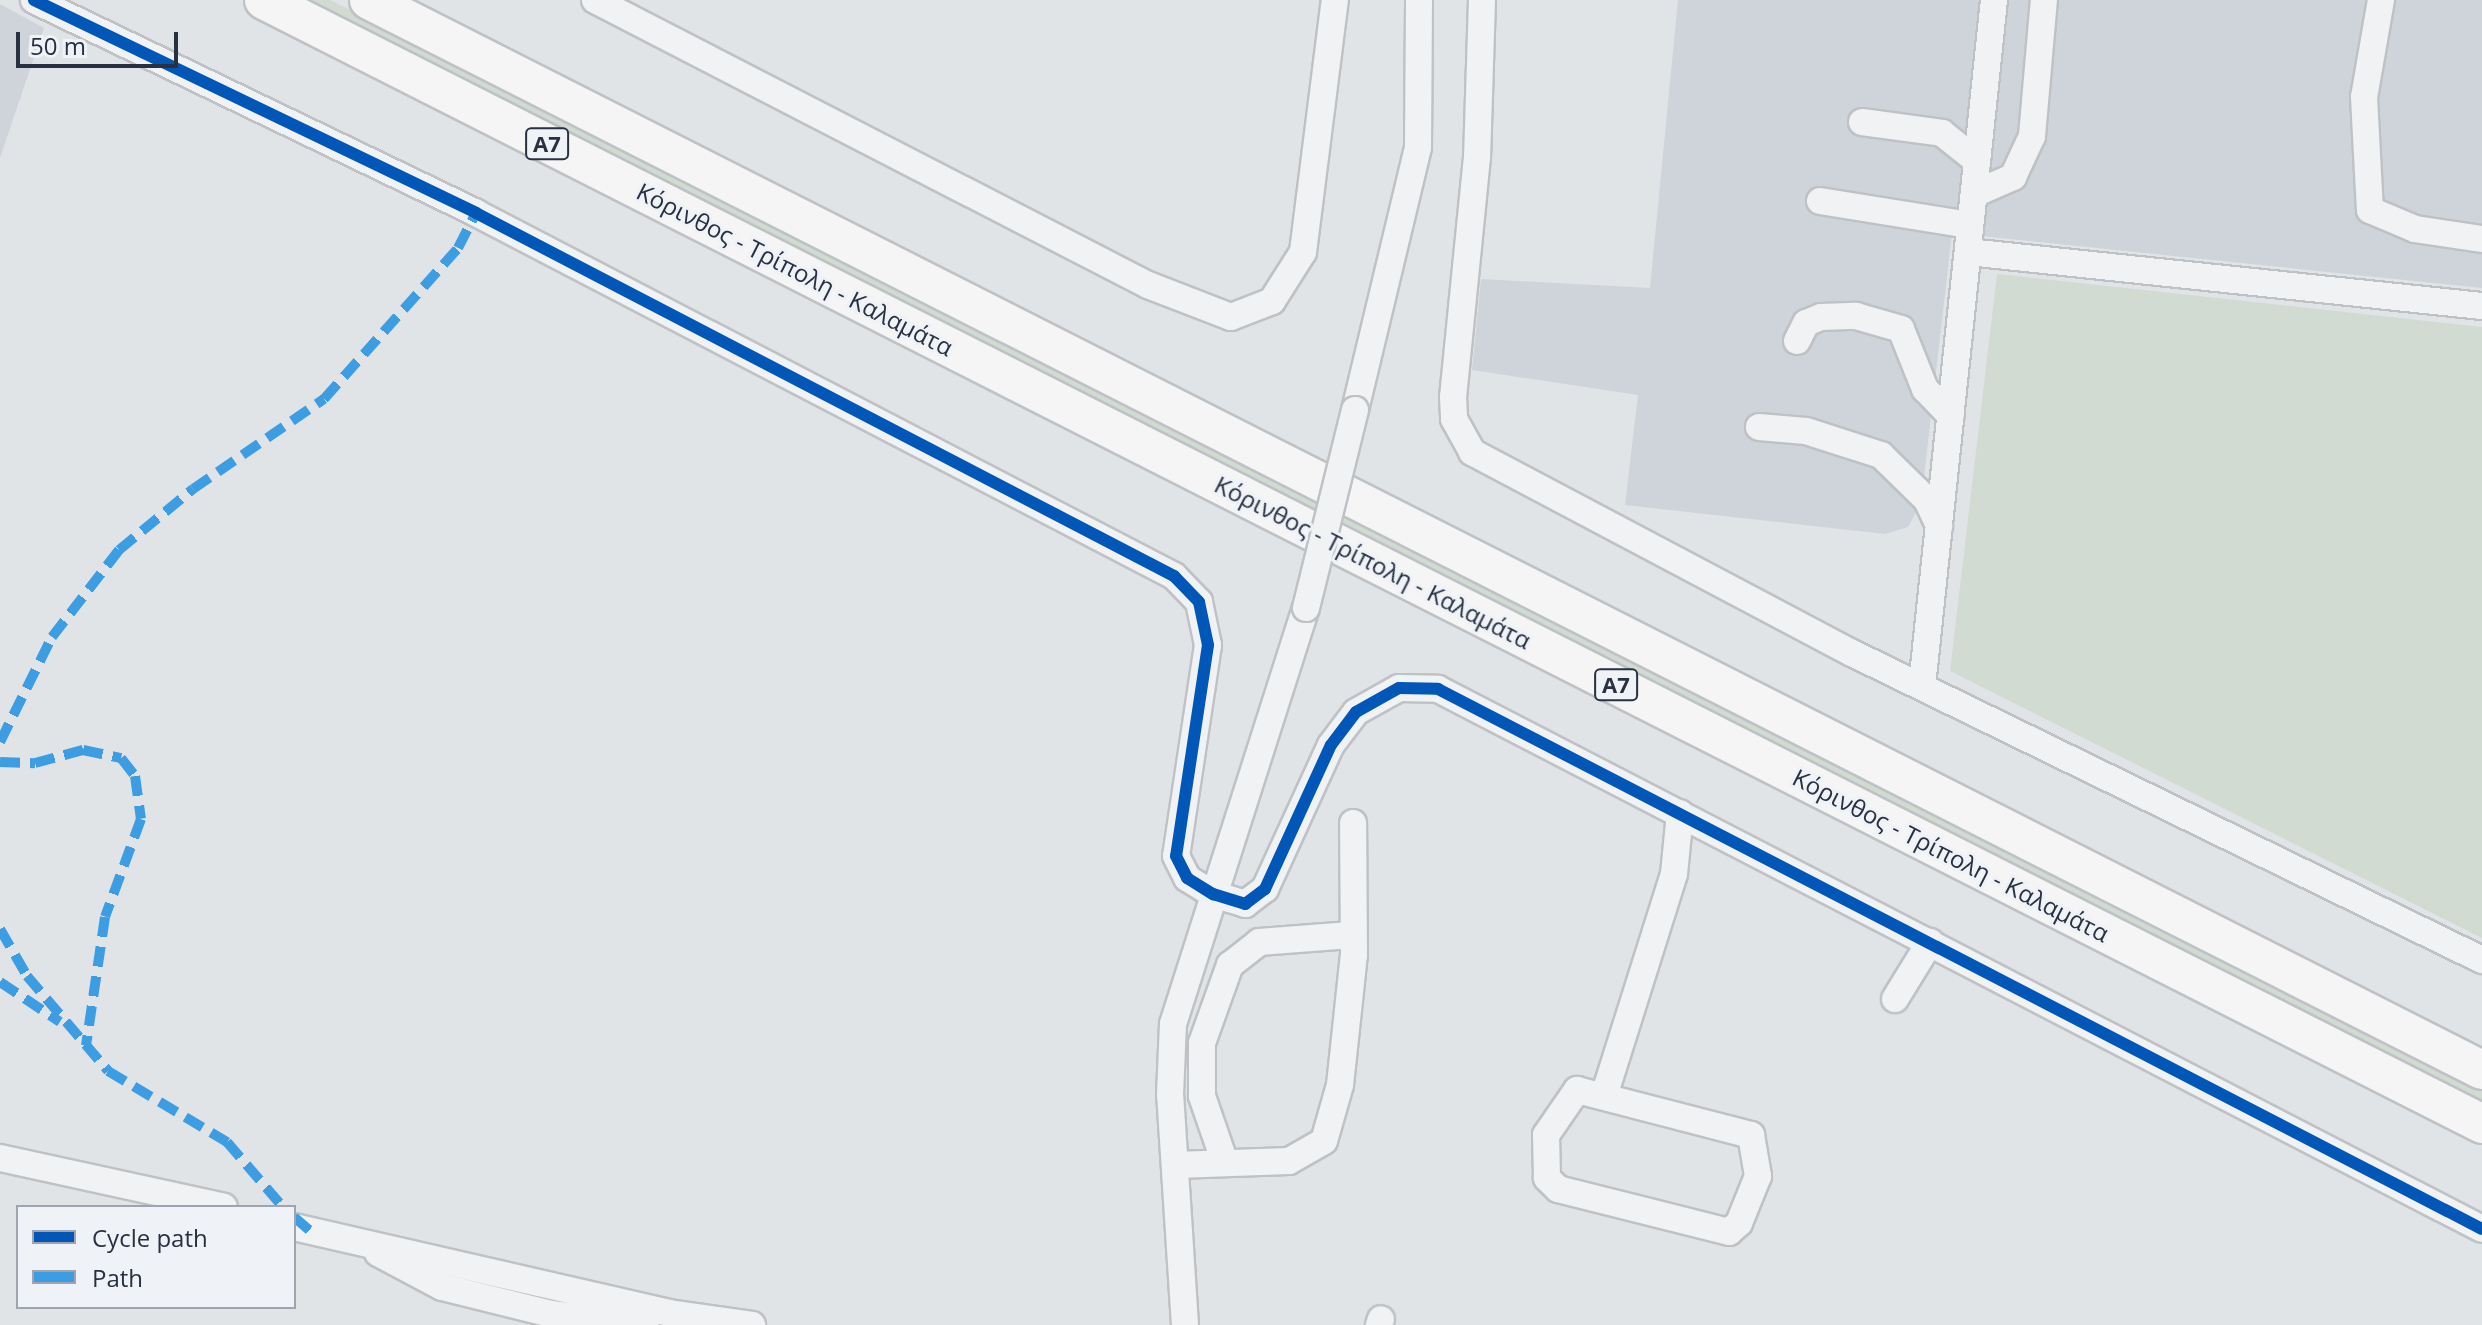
<!DOCTYPE html>
<meta charset="utf-8">
<style>
body{margin:0}
#map{position:relative;width:2482px;height:1325px;overflow:hidden;background:#e1e4e7;font-family:"Open Sans",sans-serif}
div>[style]{position:absolute}
[style*='--x']{left:calc(var(--x)*1px);top:calc(var(--y)*1px);width:calc(var(--w)*1px);rotate:calc(var(--a)*1deg)}
.built>*{inset:0;background:#cfd3da}
.green>*{inset:0;background:#d2dbd2}
.roads{filter:drop-shadow(2px 0 #bfc2c5) drop-shadow(-2px 0 #bfc2c5) drop-shadow(0 2px #bfc2c5) drop-shadow(0 -2px #bfc2c5)}
.minor>*{height:26px;margin:-13px;padding:0 13px;transform-origin:13px;border-radius:13px;background:#f1f2f3}
.highway>*{height:38px;margin:-19px;padding:0 19px;transform-origin:19px;border-radius:19px;background:#f5f5f6}
.bridges{filter:drop-shadow(2px 0 #bfc2c5) drop-shadow(-2px 0 #bfc2c5) drop-shadow(0 2px #bfc2c5) drop-shadow(0 -2px #bfc2c5)}
.minor-bridge>*{height:26px;margin:-13px;padding:0 13px;transform-origin:13px;border-radius:13px;background:#f1f2f3}
.quiet>*{height:10px;margin-top:-5px;transform-origin:0;background:repeating-linear-gradient(90deg,#3d9de3 0 20px,transparent 0 30px)}
.cycleway>*{height:12px;margin:-6px;padding:0 6px;transform-origin:6px;border-radius:6px;background:#0057b8}
span{translate:-50% -50%;white-space:nowrap;text-align:center;line-height:1.15;-webkit-text-stroke:6px #eff2f6;paint-order:stroke}
.shield-label span{padding:2px 6px;background:#eff2f6;border:2px solid;border-radius:6px;-webkit-text-stroke-width:0}
.shield-label{font-size:22px;color:#283041;font-weight:700}
.street-label{font-size:24px;color:#283041}
.legend{position:absolute;left:16px;top:1205px;width:280px;height:104px;box-sizing:border-box;background:#eff2f6;border:2px solid #9fa4ae;margin:0;padding:10px 14px;list-style:none;font-size:24px;color:#283041}
.legend li{display:flex;align-items:center;gap:16px;height:40px}
.legend b{width:40px;border:2px solid #9fa4ae}
.scale{position:absolute;left:16px;top:32px;width:162px;height:36px;box-sizing:border-box;border:4px solid #283041;border-top:0;padding-left:10px;font-size:24px;line-height:28px;white-space:nowrap;color:#283041;-webkit-text-stroke:6px #eff2f6;paint-order:stroke}
</style>
<div id="map">
<div class="built">
<div style="clip-path:polygon(1678px 0,2482px 0,2482px 288px,1952px 233px,1921px 503px,1908px 527px,1885px 534px,1625px 505px,1638px 395px,1472px 370px,1481px 279px,1650px 288px)"></div>
<div style="clip-path:polygon(0 4px,44px 28px,0 158px)"></div>
</div>
<div class="green">
<div style="clip-path:polygon(305px 0,330px 0,508px 89px,2482px 1090px,2482px 1103px)"></div>
<div style="clip-path:polygon(1997px 274px,2482px 327px,2482px 938px,1950px 671px)"></div>
</div>
<div class="roads">
<div class="minor">
<div style="--x:34;--y:0;--w:491;--a:25.7"></div>
<div style="--x:476;--y:213;--w:787;--a:27.48"></div>
<div style="--x:1174;--y:576;--w:36;--a:46"></div>
<div style="--x:1199;--y:602;--w:44;--a:78.2"></div>
<div style="--x:1208;--y:645;--w:213;--a:98.6"></div>
<div style="--x:1176;--y:856;--w:25;--a:63"></div>
<div style="--x:1187;--y:878;--w:31;--a:32"></div>
<div style="--x:1213;--y:894;--w:34;--a:17"></div>
<div style="--x:1245;--y:904;--w:25;--a:-37"></div>
<div style="--x:1265;--y:889;--w:158;--a:-65.4"></div>
<div style="--x:1331;--y:745;--w:41;--a:-52.9"></div>
<div style="--x:1356;--y:712;--w:49;--a:-29.2"></div>
<div style="--x:1399;--y:688;--w:39;--a:1"></div>
<div style="--x:1438;--y:689;--w:1175;--a:27.35"></div>
<div style="--x:595;--y:0;--w:622;--a:27.27"></div>
<div style="--x:1148;--y:285;--w:89;--a:21.1"></div>
<div style="--x:1231;--y:317;--w:44;--a:-21.3"></div>
<div style="--x:1272;--y:301;--w:58;--a:-57.7"></div>
<div style="--x:1303;--y:252;--w:254;--a:-82.8"></div>
<div style="--x:1482;--y:0;--w:157;--a:91.8"></div>
<div style="--x:1477;--y:157;--w:241;--a:95.7"></div>
<div style="--x:1453;--y:397;--w:22;--a:87"></div>
<div style="--x:1454;--y:419;--w:38;--a:61"></div>
<div style="--x:1472;--y:452;--w:430;--a:27.9"></div>
<div style="--x:1852;--y:653;--w:701;--a:25.98"></div>
<div style="--x:2381;--y:0;--w:98;--a:99.9"></div>
<div style="--x:2364;--y:97;--w:113;--a:87"></div>
<div style="--x:2370;--y:210;--w:49;--a:22.9"></div>
<div style="--x:2415;--y:229;--w:68;--a:8.5"></div>
<div style="--x:1862;--y:122;--w:81;--a:7.8"></div>
<div style="--x:1942;--y:133;--w:45;--a:38.7"></div>
<div style="--x:1974;--y:194;--w:43;--a:-23.6"></div>
<div style="--x:2013;--y:177;--w:45;--a:-65.1"></div>
<div style="--x:2032;--y:136;--w:137;--a:-85"></div>
<div style="--x:1820;--y:201;--w:152;--a:9.1"></div>
<div style="--x:1968;--y:252;--w:517;--a:6"></div>
<div style="--x:1797;--y:341;--w:20;--a:-63"></div>
<div style="--x:1806;--y:323;--w:16;--a:-22"></div>
<div style="--x:1821;--y:317;--w:35;--a:-2"></div>
<div style="--x:1856;--y:316;--w:47;--a:16.1"></div>
<div style="--x:1901;--y:329;--w:65;--a:68.2"></div>
<div style="--x:1925;--y:389;--w:37;--a:46"></div>
<div style="--x:1355;--y:410;--w:270;--a:-76.5"></div>
<div style="--x:1418;--y:147;--w:147;--a:-89.6"></div>
<div style="--x:1759;--y:427;--w:47;--a:4.9"></div>
<div style="--x:1806;--y:431;--w:79;--a:17.7"></div>
<div style="--x:1881;--y:455;--w:64;--a:44.4"></div>
<div style="--x:1927;--y:500;--w:29;--a:65"></div>
<div style="--x:1922;--y:686;--w:690;--a:-84.01"></div>
<div style="--x:1895;--y:999;--w:67;--a:-58.4"></div>
<div style="--x:1577;--y:1090;--w:180;--a:14.5"></div>
<div style="--x:1751;--y:1135;--w:42;--a:80.3"></div>
<div style="--x:1758;--y:1176;--w:51;--a:112"></div>
<div style="--x:1739;--y:1223;--w:13;--a:138"></div>
<div style="--x:1729;--y:1232;--w:176;--a:-165.9"></div>
<div style="--x:1558;--y:1189;--w:16;--a:-135"></div>
<div style="--x:1547;--y:1178;--w:43;--a:-91.3"></div>
<div style="--x:1546;--y:1135;--w:55;--a:-55.4"></div>
<div style="--x:1604;--y:1096;--w:233;--a:-72.5"></div>
<div style="--x:1674;--y:874;--w:61;--a:-84.4"></div>
<div style="--x:0;--y:1158;--w:229;--a:12.3"></div>
<div style="--x:1224;--y:1160;--w:68;--a:-109"></div>
<div style="--x:1202;--y:1096;--w:53;--a:-90"></div>
<div style="--x:1202;--y:1043;--w:83;--a:-70.3"></div>
<div style="--x:1230;--y:965;--w:37;--a:-38"></div>
<div style="--x:1259;--y:942;--w:92;--a:-4.4"></div>
<div style="--x:1176;--y:1165;--w:113;--a:-2"></div>
<div style="--x:1289;--y:1161;--w:40;--a:-29.7"></div>
<div style="--x:1324;--y:1141;--w:58;--a:-74.1"></div>
<div style="--x:1340;--y:1085;--w:131;--a:-83.9"></div>
<div style="--x:1354;--y:955;--w:132;--a:-90.4"></div>
<div style="--x:294;--y:1227;--w:385;--a:12.9"></div>
<div style="--x:669;--y:1313;--w:84;--a:8.2"></div>
<div style="--x:378;--y:1253;--w:72;--a:28"></div>
<div style="--x:442;--y:1287;--w:112;--a:13.9"></div>
<div style="--x:551;--y:1314;--w:58;--a:6.9"></div>
<div style="--x:609;--y:1321;--w:40;--a:-7.1"></div>
<div style="--x:1185;--y:1325;--w:230;--a:-93.7"></div>
<div style="--x:1170;--y:1095;--w:71;--a:-87.6"></div>
<div style="--x:1173;--y:1024;--w:437;--a:-72.3"></div>
<div style="--x:1379;--y:1325;--w:6;--a:-72"></div>
</div>
<div class="highway">
<div style="--x:264;--y:0;--w:2487;--a:26.87"></div>
<div style="--x:369;--y:0;--w:2368;--a:26.86"></div>
</div>
</div>
<div class="bridges">
<div class="minor-bridge">
<div style="--x:1306;--y:608;--w:204;--a:-76.1"></div>
</div>
</div>
<div class="quiet">
<div style="--x:0;--y:742;--w:117;--a:-63.7"></div>
<div style="--x:52;--y:637;--w:110;--a:-52.4"></div>
<div style="--x:119;--y:550;--w:96;--a:-39.5"></div>
<div style="--x:193;--y:489;--w:159;--a:-34.5"></div>
<div style="--x:324;--y:399;--w:202;--a:-48.4"></div>
<div style="--x:458;--y:248;--w:39;--a:-63"></div>
<div style="--x:0;--y:762;--w:35;--a:2"></div>
<div style="--x:35;--y:763;--w:50;--a:-15.2"></div>
<div style="--x:83;--y:750;--w:39;--a:12"></div>
<div style="--x:121;--y:758;--w:23;--a:52"></div>
<div style="--x:135;--y:776;--w:43;--a:82.1"></div>
<div style="--x:141;--y:819;--w:104;--a:110.2"></div>
<div style="--x:105;--y:917;--w:130;--a:98.4"></div>
<div style="--x:0;--y:929;--w:54;--a:60.1"></div>
<div style="--x:27;--y:976;--w:125;--a:49.5"></div>
<div style="--x:108;--y:1071;--w:139;--a:30.8"></div>
<div style="--x:227;--y:1142;--w:86;--a:49.3"></div>
<div style="--x:0;--y:982;--w:72;--a:33.7"></div>
<div style="--x:294;--y:1217;--w:23;--a:41"></div>
</div>
<div class="cycleway">
<div style="--x:34;--y:0;--w:491;--a:25.7"></div>
<div style="--x:476;--y:213;--w:787;--a:27.48"></div>
<div style="--x:1174;--y:576;--w:36;--a:46"></div>
<div style="--x:1199;--y:602;--w:44;--a:78.2"></div>
<div style="--x:1208;--y:645;--w:213;--a:98.6"></div>
<div style="--x:1176;--y:856;--w:25;--a:63"></div>
<div style="--x:1187;--y:878;--w:31;--a:32"></div>
<div style="--x:1213;--y:894;--w:34;--a:17"></div>
<div style="--x:1245;--y:904;--w:25;--a:-37"></div>
<div style="--x:1265;--y:889;--w:158;--a:-65.4"></div>
<div style="--x:1331;--y:745;--w:41;--a:-52.9"></div>
<div style="--x:1356;--y:712;--w:49;--a:-29.2"></div>
<div style="--x:1399;--y:688;--w:39;--a:1"></div>
<div style="--x:1438;--y:689;--w:1175;--a:27.35"></div>
</div>
<div class="shield-label">
<span style="left:547px;top:144px">Α7</span>
<span style="left:1616px;top:685px">Α7</span>
</div>
<div class="street-label">
<span style="left:795px;top:269px;rotate:27deg">Κόρινθος - Τρίπολη - Καλαμάτα</span>
<span style="left:1373px;top:562px;rotate:27deg">Κόρινθος - Τρίπολη - Καλαμάτα</span>
<span style="left:1951px;top:855px;rotate:27deg">Κόρινθος - Τρίπολη - Καλαμάτα</span>
</div>
<ul class="legend">
<li><b style="height:10px;background:#0057b8"></b>Cycle path</li>
<li><b style="height:10px;background:#3d9de3"></b>Path</li>
</ul>
<div class="scale">50 m</div>
</div>
